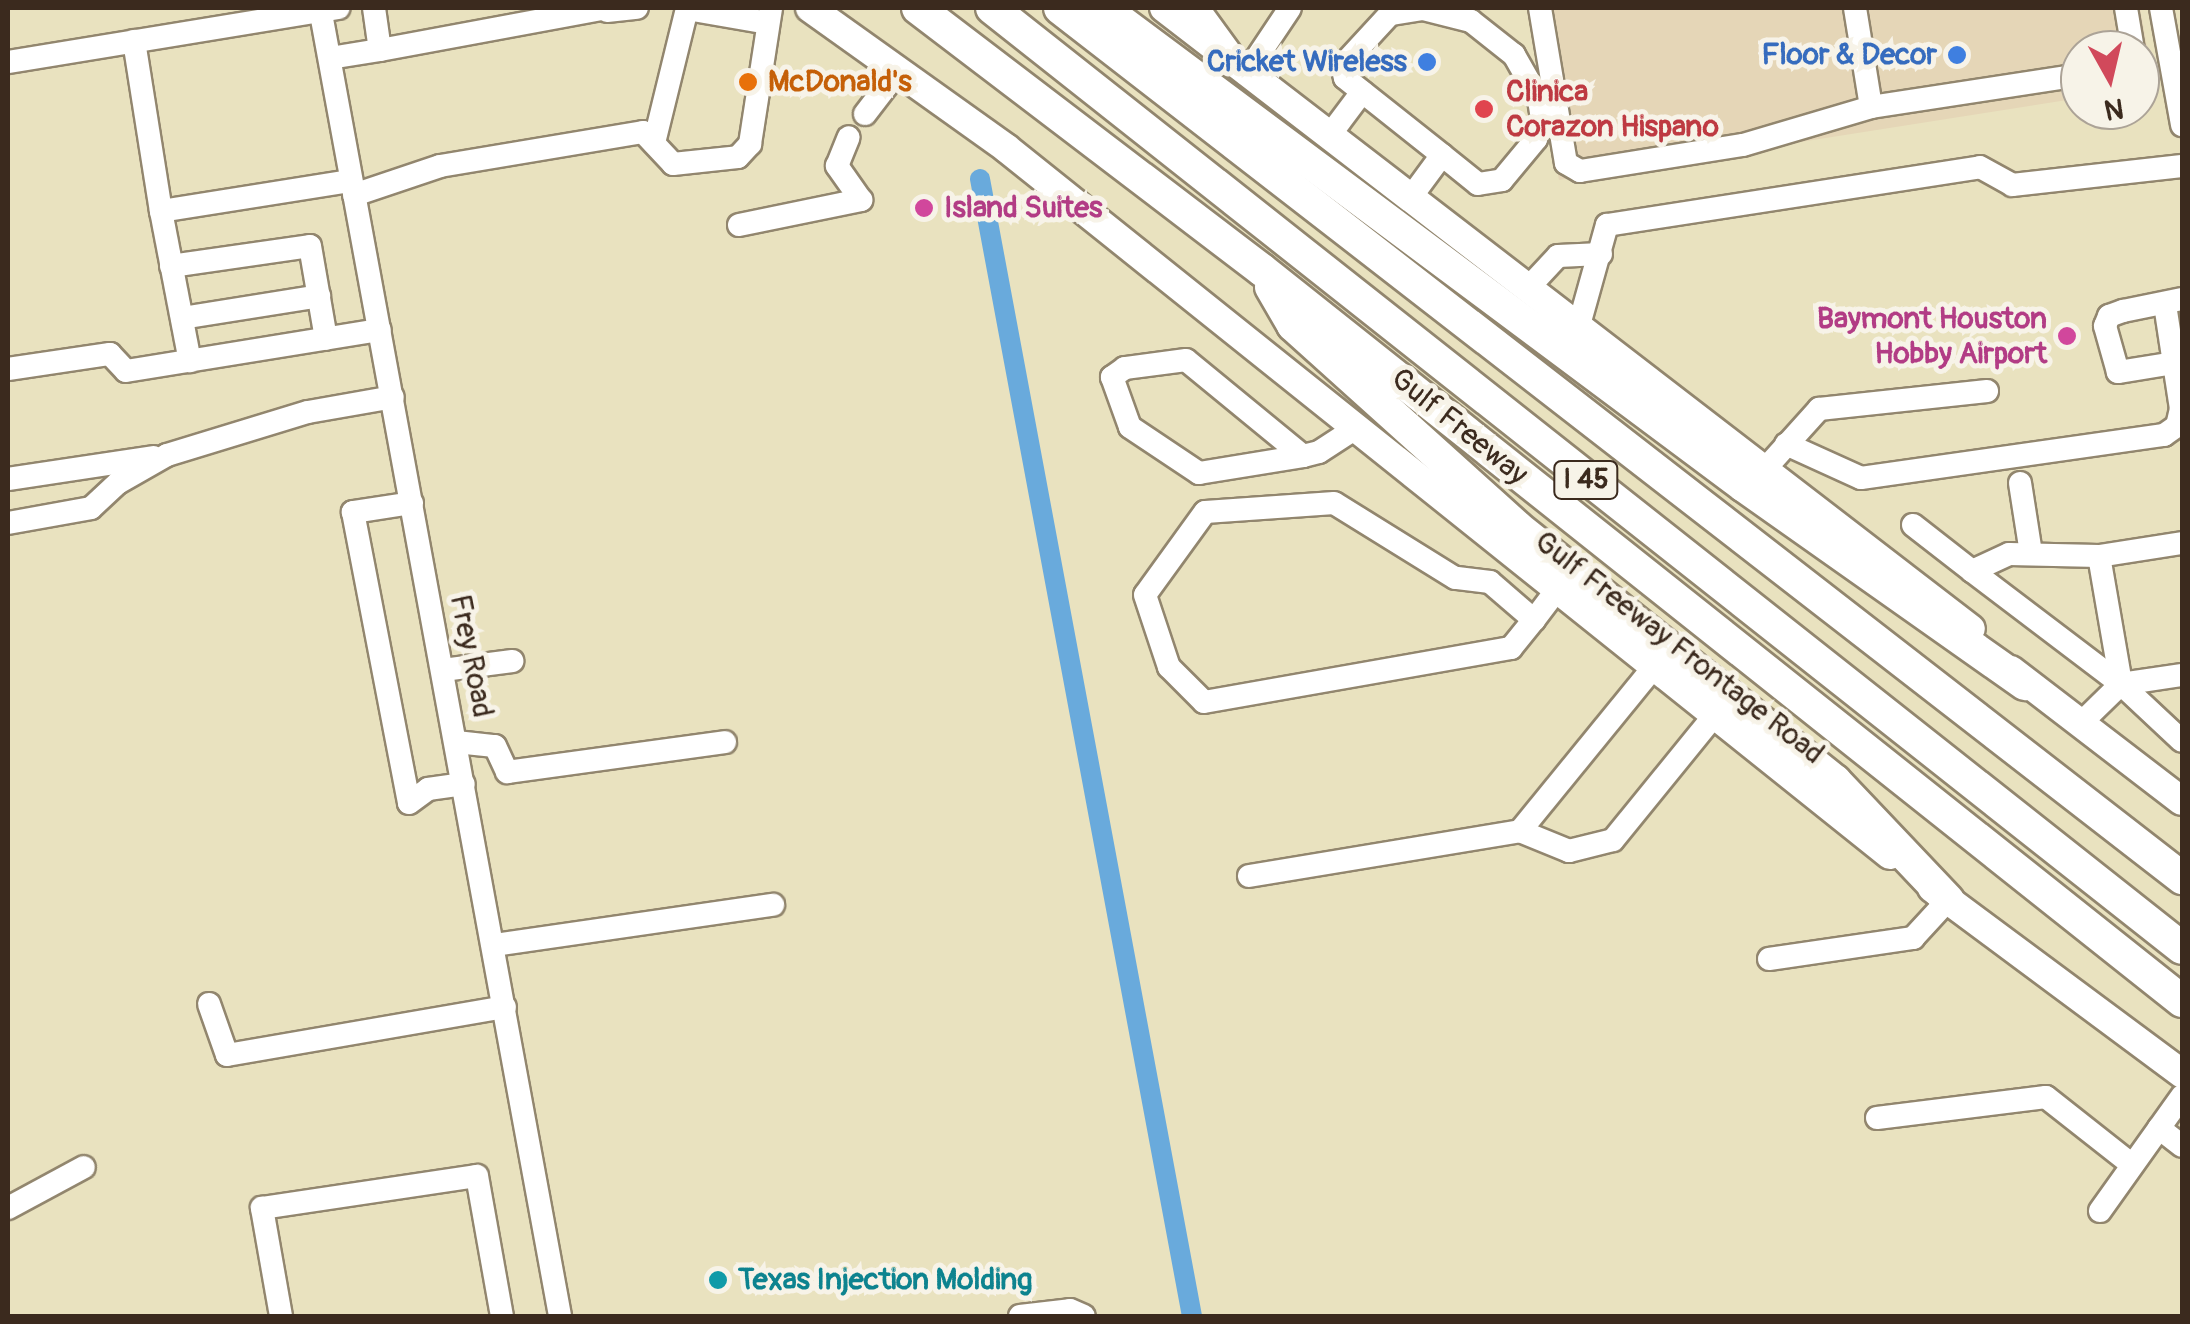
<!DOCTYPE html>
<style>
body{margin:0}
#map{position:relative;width:2190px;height:1324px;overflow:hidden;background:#e9e2bf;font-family:Pangolin,sans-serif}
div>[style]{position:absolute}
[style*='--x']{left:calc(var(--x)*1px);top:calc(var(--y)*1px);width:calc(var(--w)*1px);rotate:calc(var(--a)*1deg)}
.built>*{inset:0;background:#e5d6b7}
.canal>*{height:20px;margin:-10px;padding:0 10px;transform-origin:10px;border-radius:10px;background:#69aadc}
.roads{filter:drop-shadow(2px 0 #92866e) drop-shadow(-2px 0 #92866e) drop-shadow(0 2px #92866e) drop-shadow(0 -2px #92866e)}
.minor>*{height:22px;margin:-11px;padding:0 11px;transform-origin:11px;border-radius:11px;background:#fff}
.major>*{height:28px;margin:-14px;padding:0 14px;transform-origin:14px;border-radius:14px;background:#fff}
.highway>*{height:32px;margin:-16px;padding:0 16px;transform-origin:16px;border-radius:16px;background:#fff}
.dots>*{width:28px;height:28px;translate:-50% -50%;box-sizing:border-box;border:5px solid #f7f3e8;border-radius:50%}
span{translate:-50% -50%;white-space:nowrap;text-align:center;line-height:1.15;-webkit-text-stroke:10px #f7f3e8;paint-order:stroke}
.shield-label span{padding:2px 8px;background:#f7f3e8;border:2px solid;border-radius:8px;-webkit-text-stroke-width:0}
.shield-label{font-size:28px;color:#3b2a1e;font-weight:700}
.shop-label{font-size:30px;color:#366cbe;font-weight:700}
.right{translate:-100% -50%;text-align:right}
.food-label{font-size:30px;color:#c56008;font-weight:700}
.left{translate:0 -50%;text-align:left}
.health-label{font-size:30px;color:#be3a42;font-weight:700}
.hotel-label{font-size:30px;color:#b23c85;font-weight:700}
.street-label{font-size:30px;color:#3b2a1e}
.culture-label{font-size:30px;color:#0d838f;font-weight:700}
.frame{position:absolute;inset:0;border:10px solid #3b2a1e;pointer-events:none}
.north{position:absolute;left:2060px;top:30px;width:100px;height:100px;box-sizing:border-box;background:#f7f3e8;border:2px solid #aca397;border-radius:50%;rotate:172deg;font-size:28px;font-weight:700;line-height:40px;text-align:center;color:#3b2a1e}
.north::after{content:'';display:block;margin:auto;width:35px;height:45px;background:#d1495b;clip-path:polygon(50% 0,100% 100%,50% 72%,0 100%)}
</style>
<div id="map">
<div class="built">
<div style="clip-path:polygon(1528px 8px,2140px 8px,2154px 86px,2140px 89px,2140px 50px,2080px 50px,2080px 98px,1559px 180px)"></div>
</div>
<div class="canal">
<div style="--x:980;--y:179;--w:1157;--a:79.44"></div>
</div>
<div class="roads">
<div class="minor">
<div style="--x:320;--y:8;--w:1330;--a:79.6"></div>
<div style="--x:374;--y:8;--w:42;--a:81.9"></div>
<div style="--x:380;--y:50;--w:231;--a:-10.5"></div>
<div style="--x:1198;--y:8;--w:82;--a:54"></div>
<div style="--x:1246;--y:74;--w:79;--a:-56.3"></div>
<div style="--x:1540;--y:8;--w:157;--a:80.5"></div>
<div style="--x:1566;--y:163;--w:16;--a:30"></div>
<div style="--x:1580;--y:171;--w:165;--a:-9.1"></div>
<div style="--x:1743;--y:145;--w:134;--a:-16.5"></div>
<div style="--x:1871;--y:107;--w:211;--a:-8.7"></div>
<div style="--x:1855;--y:8;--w:100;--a:80.8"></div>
<div style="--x:2126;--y:8;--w:43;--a:80.5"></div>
<div style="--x:2161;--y:8;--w:119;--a:79.8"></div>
<div style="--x:607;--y:11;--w:30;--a:-6"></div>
<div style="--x:134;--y:41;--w:172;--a:81"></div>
<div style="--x:161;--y:211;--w:192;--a:-9"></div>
<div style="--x:330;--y:58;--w:51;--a:-9.1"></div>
<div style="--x:8;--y:62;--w:335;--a:-9.3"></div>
<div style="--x:865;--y:114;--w:54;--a:-52.5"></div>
<div style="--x:1329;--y:136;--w:55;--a:-53.1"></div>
<div style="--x:654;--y:143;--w:138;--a:-76.2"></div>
<div style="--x:687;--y:9;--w:82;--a:9.8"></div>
<div style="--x:354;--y:195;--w:91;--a:-18.6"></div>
<div style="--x:440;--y:166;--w:206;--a:-9.5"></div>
<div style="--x:643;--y:132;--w:44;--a:46.8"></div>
<div style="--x:673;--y:164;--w:65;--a:-6.1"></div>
<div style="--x:738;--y:157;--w:18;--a:-47"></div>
<div style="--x:750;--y:144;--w:138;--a:-81.2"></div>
<div style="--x:1411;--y:197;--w:52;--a:-53.6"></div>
<div style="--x:1442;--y:155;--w:46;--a:38.9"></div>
<div style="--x:1478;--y:184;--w:24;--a:-9"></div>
<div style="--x:1502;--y:180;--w:53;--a:-50.3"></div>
<div style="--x:1536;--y:139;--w:21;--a:-73"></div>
<div style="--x:1542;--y:119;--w:20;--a:-99"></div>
<div style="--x:1539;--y:99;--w:51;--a:-119.6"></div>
<div style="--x:1514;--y:55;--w:55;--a:-141.7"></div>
<div style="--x:1471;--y:21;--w:49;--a:-166"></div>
<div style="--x:1423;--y:9;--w:33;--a:171"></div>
<div style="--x:1390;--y:14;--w:71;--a:132.7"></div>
<div style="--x:1342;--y:66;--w:12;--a:76"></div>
<div style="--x:1345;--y:78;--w:124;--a:38.4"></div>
<div style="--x:161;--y:211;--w:153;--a:79.1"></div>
<div style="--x:739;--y:225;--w:125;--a:-11.6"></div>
<div style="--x:861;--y:200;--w:42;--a:-125.2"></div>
<div style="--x:837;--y:166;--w:31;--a:-68"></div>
<div style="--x:171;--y:266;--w:140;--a:-8.2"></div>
<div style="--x:310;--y:246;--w:94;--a:80.2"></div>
<div style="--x:1529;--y:287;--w:42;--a:-46.9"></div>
<div style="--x:1558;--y:256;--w:43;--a:-2.7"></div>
<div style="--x:182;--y:318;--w:139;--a:-9.1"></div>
<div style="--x:1579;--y:325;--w:104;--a:-74.4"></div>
<div style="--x:1607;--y:225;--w:377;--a:-8.8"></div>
<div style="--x:1980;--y:167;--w:37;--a:29"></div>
<div style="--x:2012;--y:185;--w:171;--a:-6.4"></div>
<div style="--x:2174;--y:363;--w:57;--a:170.9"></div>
<div style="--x:2118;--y:372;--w:48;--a:-105.8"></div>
<div style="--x:2105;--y:326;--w:11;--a:-68"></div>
<div style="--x:2109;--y:316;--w:15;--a:-20"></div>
<div style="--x:2123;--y:311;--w:60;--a:-11.5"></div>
<div style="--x:8;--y:369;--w:103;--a:-8.4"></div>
<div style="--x:110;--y:354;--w:23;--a:47"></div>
<div style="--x:126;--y:371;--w:257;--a:-9.2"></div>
<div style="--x:1786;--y:444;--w:82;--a:24.4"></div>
<div style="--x:1861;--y:478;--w:306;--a:-8.1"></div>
<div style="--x:2164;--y:435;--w:16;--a:-35"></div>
<div style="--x:2177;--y:426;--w:17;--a:-77"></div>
<div style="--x:2181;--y:409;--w:106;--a:-98.7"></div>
<div style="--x:1303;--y:456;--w:151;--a:-140.6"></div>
<div style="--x:1186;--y:360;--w:62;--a:172.5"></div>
<div style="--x:1125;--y:368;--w:16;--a:145"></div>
<div style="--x:1112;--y:377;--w:53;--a:70.2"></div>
<div style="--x:1130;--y:427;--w:83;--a:33.7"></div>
<div style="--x:1199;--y:473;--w:105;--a:-9.3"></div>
<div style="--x:1303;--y:456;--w:16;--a:-14"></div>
<div style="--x:1319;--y:452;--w:44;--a:-33"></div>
<div style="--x:1765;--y:469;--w:81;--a:-48"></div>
<div style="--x:1819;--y:409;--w:169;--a:-6.1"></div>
<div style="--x:8;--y:479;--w:147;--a:-8.6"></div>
<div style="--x:2020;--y:483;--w:71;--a:81.1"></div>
<div style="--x:412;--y:503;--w:60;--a:171.3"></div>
<div style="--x:353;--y:512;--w:296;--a:79.1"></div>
<div style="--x:409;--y:803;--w:24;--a:-36"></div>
<div style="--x:428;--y:789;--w:36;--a:-8"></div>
<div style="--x:8;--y:523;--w:84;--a:-10.2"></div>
<div style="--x:91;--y:508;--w:37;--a:-43"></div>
<div style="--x:118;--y:483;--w:56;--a:-29.7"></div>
<div style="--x:167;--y:455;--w:147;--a:-17"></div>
<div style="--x:308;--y:412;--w:86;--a:-10"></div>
<div style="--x:1913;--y:525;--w:75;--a:37.9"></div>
<div style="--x:2182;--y:543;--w:84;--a:171.1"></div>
<div style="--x:2099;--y:556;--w:130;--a:80.2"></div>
<div style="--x:2121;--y:684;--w:83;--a:43.1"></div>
<div style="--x:2099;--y:556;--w:90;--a:-178.7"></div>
<div style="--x:2009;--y:554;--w:41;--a:155.3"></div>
<div style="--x:1972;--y:571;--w:187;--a:37.2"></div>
<div style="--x:1534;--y:620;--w:58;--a:-139.2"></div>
<div style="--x:1490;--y:582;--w:35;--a:-173"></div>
<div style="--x:1455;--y:578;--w:142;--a:-148.2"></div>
<div style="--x:1334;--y:503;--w:129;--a:176"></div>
<div style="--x:1205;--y:512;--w:102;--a:125.9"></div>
<div style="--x:1145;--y:595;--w:76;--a:71.6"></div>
<div style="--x:1169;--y:667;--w:49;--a:45"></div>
<div style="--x:1204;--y:702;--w:312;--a:-10"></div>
<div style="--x:1511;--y:648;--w:36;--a:-51"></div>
<div style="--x:1534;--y:620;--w:34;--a:-53"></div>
<div style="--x:443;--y:670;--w:70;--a:-7.4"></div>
<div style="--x:2080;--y:724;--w:57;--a:-44.3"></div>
<div style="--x:2121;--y:684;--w:62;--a:-8.4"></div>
<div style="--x:456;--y:742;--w:39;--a:6"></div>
<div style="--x:495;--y:746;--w:29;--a:65"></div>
<div style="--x:507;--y:772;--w:220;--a:-7.8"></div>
<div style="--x:1520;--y:831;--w:209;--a:-50.8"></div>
<div style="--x:1249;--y:876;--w:275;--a:-9.4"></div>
<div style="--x:1520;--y:831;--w:53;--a:22.2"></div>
<div style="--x:1569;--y:851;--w:45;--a:-14"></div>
<div style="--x:1613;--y:840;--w:159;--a:-50.9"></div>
<div style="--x:494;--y:945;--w:282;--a:-8.2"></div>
<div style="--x:1769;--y:959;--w:146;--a:-8.3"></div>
<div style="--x:1913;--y:938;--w:52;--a:-47.4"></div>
<div style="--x:209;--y:1004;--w:54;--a:70.6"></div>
<div style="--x:227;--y:1055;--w:282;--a:-9.8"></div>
<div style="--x:1877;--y:1118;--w:170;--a:-7.1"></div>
<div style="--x:2046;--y:1097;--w:108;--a:38.2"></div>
<div style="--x:2159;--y:1128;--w:29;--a:38"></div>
<div style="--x:8;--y:1208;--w:86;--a:-28.3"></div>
<div style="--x:2100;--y:1211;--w:141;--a:-54.5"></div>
<div style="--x:281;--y:1316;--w:110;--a:-100"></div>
<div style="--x:262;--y:1208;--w:217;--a:-8.5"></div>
<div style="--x:477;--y:1176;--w:142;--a:79.9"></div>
<div style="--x:1020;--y:1316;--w:50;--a:-6.8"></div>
<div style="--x:1070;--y:1310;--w:15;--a:23"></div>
</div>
<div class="major">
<div style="--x:810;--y:8;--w:241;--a:35.5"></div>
<div style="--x:1006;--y:148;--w:1132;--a:38.65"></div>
<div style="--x:1164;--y:8;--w:1018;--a:37.58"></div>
<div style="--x:2011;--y:670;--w:215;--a:37.5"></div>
<div style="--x:1932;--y:888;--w:312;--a:36.6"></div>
</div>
<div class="highway">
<div style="--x:918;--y:8;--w:432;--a:37.3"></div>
<div style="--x:1262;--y:270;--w:1175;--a:38.47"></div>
<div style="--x:992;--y:8;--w:1516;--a:38.31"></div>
<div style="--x:1060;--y:8;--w:1420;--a:37.79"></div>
<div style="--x:1103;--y:8;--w:800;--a:36.71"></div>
<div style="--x:1744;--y:486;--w:344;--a:35.2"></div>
<div style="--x:1271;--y:287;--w:44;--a:59.9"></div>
<div style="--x:1293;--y:325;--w:302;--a:42"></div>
<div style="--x:1517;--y:527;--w:407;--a:38.6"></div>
<div style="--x:1835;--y:781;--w:164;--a:46.5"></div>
</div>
</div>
<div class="dots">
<div style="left:1957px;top:55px;background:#3f7fe0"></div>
<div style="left:1427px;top:62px;background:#3f7fe0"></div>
<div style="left:748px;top:82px;background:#e8710a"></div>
<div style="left:1484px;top:109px;background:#e0444e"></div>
<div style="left:924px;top:208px;background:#d1479c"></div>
<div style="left:2067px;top:336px;background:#d1479c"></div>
<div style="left:718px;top:1280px;background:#0f9aa8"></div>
</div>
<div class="shield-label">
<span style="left:1586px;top:480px">I 45</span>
</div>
<div class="shop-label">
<span class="right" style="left:1937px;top:55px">Floor &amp; Decor</span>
<span class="right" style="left:1407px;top:62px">Cricket Wireless</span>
</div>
<div class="food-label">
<span class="left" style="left:768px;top:82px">McDonald's</span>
</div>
<div class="health-label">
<span class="left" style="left:1506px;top:109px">Clinica<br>Corazon Hispano</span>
</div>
<div class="hotel-label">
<span class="left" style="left:944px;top:208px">Island Suites</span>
<span class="right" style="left:2047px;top:336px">Baymont Houston<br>Hobby Airport</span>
</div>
<div class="street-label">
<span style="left:1459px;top:427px;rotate:39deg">Gulf Freeway</span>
<span style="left:1679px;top:648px;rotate:38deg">Gulf Freeway Frontage Road</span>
<span style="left:471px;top:656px;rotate:79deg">Frey Road</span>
</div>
<div class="culture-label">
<span class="left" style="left:738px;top:1280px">Texas Injection Molding</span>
</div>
<div class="frame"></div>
<div class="north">N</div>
</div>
